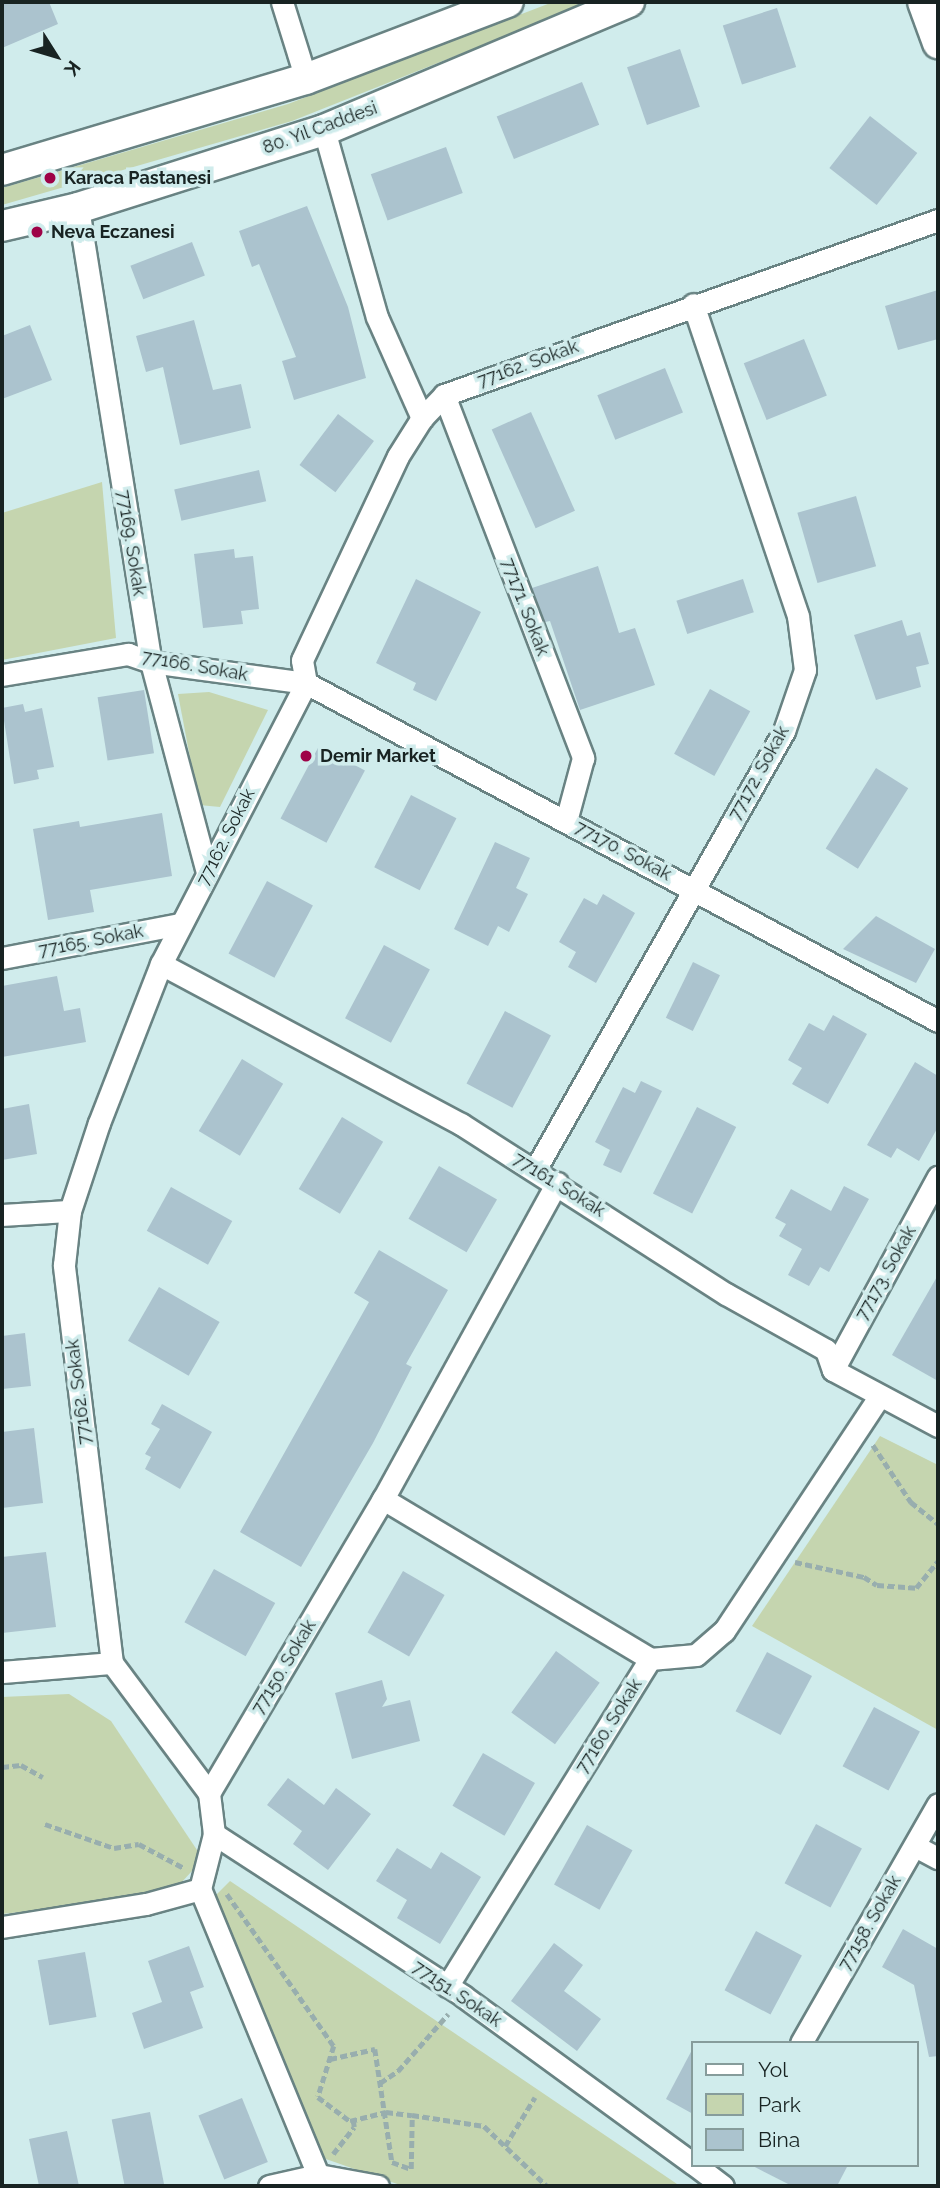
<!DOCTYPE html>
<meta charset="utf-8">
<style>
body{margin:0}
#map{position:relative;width:940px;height:2188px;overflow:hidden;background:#d0ecec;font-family:Raleway,sans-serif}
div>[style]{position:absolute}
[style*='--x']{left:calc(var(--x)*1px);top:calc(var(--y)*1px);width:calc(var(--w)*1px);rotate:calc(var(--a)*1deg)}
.green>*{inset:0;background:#c5d5af}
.building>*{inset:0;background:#abc3ce;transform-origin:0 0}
.path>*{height:4.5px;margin-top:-2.25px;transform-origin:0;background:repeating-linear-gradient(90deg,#98aeae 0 7px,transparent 0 10.5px)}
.roads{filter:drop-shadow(2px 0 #698383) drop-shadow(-2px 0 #698383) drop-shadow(0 2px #698383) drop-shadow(0 -2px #698383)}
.street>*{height:21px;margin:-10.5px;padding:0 10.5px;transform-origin:10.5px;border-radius:10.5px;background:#fff}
.secondary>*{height:30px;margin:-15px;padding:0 15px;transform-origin:15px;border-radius:15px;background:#fff}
.dots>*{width:19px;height:19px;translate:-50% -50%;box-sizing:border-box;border:4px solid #d0ecec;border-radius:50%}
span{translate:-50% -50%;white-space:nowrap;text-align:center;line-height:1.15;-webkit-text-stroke:7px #d0ecec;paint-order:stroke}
.street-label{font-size:18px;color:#182322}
.poi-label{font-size:18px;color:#182322;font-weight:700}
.left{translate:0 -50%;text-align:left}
.frame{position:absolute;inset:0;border:4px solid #182322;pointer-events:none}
.legend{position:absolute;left:691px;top:2041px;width:228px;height:126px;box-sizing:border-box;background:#d0ecec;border:2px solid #869c9b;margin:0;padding:9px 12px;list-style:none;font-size:21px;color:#182322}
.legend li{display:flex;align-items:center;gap:14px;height:35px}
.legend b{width:35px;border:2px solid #869c9b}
.north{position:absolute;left:21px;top:21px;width:70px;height:70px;-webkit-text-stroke:5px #d0ecec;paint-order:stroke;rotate:127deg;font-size:19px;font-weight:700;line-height:28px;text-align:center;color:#182322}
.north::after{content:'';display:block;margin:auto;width:24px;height:32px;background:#182322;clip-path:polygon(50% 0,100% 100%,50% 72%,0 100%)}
</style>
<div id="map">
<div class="green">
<div style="clip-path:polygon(553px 2px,591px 2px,292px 121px,2px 205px,2px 188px,288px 104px)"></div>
<div style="clip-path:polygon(102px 482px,116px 638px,2px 660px,2px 513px)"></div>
<div style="clip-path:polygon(209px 692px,268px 710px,220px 807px,199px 805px,178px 694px)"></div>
<div style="clip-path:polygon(880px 1436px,938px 1465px,938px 1730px,752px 1626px)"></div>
<div style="clip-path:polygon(69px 1694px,111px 1721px,203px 1859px,169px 1896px,2px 1914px,2px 1697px)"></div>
<div style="clip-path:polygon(230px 1881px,680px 2186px,403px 2186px,323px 2158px,297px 2112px,212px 1899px)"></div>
</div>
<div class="building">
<div style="clip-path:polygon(2px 2px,49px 2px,58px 24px,2px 48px)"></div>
<div style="left:777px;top:8px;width:62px;height:57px;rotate:72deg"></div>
<div style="left:680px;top:49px;width:61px;height:56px;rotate:71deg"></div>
<div style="left:582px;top:82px;width:46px;height:92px;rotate:68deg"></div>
<div style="left:870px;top:116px;width:60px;height:66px;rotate:38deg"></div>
<div style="left:446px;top:147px;width:49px;height:80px;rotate:70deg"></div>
<div style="clip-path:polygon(307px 206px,348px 307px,366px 378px,294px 400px,282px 361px,296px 357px,259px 264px,252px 267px,239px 231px)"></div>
<div style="left:192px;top:242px;width:36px;height:66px;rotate:69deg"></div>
<div style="clip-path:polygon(938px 290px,938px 339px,898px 350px,885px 306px)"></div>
<div style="clip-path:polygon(194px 320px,213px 390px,241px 384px,251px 428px,180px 445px,163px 367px,146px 372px,136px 336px)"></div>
<div style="clip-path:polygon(30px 325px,52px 380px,2px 399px,2px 336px)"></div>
<div style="left:804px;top:339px;width:61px;height:65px;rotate:68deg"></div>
<div style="left:665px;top:368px;width:48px;height:73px;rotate:68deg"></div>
<div style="left:531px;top:412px;width:108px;height:43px;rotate:66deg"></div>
<div style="left:338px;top:414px;width:45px;height:64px;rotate:37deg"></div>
<div style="left:259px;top:470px;width:32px;height:87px;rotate:77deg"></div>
<div style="left:856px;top:496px;width:73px;height:61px;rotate:74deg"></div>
<div style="clip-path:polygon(234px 549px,235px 558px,253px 556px,259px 609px,241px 611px,243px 624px,203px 628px,194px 554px)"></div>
<div style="clip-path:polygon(598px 566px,619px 633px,635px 628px,655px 685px,580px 710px,550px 621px,545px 622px,532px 588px)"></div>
<div style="clip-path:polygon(416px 579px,481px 612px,436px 701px,413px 690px,416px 683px,376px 663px)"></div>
<div style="left:743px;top:579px;width:35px;height:70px;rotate:72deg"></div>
<div style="clip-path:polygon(902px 620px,907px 636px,920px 632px,929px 664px,916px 667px,921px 687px,876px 700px,854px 635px)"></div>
<div style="left:710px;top:689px;width:46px;height:74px;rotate:29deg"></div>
<div style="left:144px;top:690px;width:64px;height:47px;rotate:81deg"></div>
<div style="clip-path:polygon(23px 704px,25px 712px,42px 708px,54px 767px,37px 770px,39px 779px,14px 784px,2px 708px)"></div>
<div style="left:319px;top:746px;width:52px;height:82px;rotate:28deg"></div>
<div style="left:876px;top:768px;width:38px;height:95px;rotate:32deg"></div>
<div style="left:411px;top:795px;width:51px;height:81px;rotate:27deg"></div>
<div style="clip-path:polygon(162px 813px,172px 876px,90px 890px,94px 912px,48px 920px,33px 829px,79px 821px,80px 827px)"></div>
<div style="clip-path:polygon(495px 842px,530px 858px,516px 888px,528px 894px,509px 932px,498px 926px,488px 946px,454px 929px)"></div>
<div style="left:267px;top:881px;width:52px;height:82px;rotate:28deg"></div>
<div style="clip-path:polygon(603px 894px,635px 913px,596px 983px,568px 967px,576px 952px,559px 942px,584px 898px,597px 905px)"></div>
<div style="clip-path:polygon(876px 916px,935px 949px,916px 983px,843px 949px)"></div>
<div style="left:384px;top:945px;width:52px;height:83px;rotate:28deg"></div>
<div style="left:693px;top:962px;width:30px;height:62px;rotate:26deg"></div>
<div style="clip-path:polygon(57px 976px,64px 1011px,80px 1008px,86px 1042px,2px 1057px,2px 986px)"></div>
<div style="left:505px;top:1011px;width:52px;height:82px;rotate:28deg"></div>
<div style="clip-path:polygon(833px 1015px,867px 1034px,828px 1104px,792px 1084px,802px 1068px,788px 1060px,809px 1023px,824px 1031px)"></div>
<div style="left:242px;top:1059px;width:48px;height:84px;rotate:31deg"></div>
<div style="clip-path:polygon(915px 1062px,938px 1076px,938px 1127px,919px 1161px,897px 1148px,891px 1158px,867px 1145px)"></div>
<div style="clip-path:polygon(641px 1081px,662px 1091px,621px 1173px,603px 1165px,610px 1150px,595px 1142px,623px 1087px,635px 1093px)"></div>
<div style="clip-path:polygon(29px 1104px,37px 1154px,2px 1160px,2px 1109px)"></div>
<div style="left:697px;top:1107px;width:44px;height:97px;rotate:27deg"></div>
<div style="left:342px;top:1117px;width:48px;height:84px;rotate:31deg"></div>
<div style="left:439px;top:1166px;width:67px;height:61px;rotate:30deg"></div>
<div style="clip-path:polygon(844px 1186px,869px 1199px,829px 1272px,820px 1267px,809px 1286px,788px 1275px,802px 1249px,779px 1236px,786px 1224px,775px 1218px,791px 1189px,831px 1211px)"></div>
<div style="left:171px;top:1187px;width:70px;height:50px;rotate:29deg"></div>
<div style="clip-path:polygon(379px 1250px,448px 1290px,406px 1364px,412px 1367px,373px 1443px,301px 1567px,240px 1532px,369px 1302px,354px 1293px)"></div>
<div style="clip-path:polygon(938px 1275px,938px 1381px,892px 1355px)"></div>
<div style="left:159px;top:1287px;width:70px;height:62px;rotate:30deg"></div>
<div style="clip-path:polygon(25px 1333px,31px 1386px,2px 1389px,2px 1336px)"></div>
<div style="clip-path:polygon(162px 1404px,212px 1432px,180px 1489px,145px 1469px,151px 1457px,145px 1454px,160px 1429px,151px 1424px)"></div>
<div style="clip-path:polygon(34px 1428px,43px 1503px,2px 1508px,2px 1432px)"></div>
<div style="clip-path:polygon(46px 1552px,56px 1627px,2px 1633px,2px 1557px)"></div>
<div style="left:214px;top:1569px;width:70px;height:61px;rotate:29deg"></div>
<div style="left:403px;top:1571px;width:48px;height:71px;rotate:30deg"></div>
<div style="left:556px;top:1651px;width:54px;height:76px;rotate:36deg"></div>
<div style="left:767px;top:1652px;width:51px;height:67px;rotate:28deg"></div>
<div style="clip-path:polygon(382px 1680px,387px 1699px,382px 1707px,410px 1700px,420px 1741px,352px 1759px,335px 1693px)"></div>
<div style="left:874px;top:1707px;width:52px;height:67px;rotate:28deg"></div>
<div style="left:483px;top:1753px;width:60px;height:61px;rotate:30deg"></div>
<div style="clip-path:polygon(288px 1778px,324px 1805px,336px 1788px,371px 1814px,328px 1870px,293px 1844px,302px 1831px,267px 1805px)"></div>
<div style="left:816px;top:1824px;width:52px;height:67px;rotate:28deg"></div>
<div style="left:587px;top:1825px;width:52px;height:68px;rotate:29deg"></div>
<div style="clip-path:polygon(397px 1848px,431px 1869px,441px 1852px,481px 1877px,440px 1944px,397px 1918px,407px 1900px,376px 1881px)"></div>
<div style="clip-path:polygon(903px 1929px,938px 1949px,938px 2056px,929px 2057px,914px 1985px,882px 1967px)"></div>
<div style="left:756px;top:1931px;width:52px;height:67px;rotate:28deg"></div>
<div style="clip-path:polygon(554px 1943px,583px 1965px,564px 1991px,601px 2019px,577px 2051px,511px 2001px)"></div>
<div style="clip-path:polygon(189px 1946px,204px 1987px,190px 1992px,203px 2028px,144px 2049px,132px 2013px,162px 2002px,148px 1961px)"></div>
<div style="left:85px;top:1952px;width:66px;height:48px;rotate:80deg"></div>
<div style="clip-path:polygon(693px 2048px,693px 2114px,666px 2099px)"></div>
<div style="left:242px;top:2098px;width:69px;height:47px;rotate:68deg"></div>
<div style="left:150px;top:2112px;width:76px;height:39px;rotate:79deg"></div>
<div style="clip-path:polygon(67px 2131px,79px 2186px,39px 2186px,29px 2139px)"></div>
<div style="clip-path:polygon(751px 2165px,848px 2165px,837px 2186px,792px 2186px)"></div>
</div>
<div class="path">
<div style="--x:873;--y:1445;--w:69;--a:56.3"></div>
<div style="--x:911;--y:1502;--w:35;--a:39"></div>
<div style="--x:795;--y:1562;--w:71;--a:12.3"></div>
<div style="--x:864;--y:1577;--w:15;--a:32"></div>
<div style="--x:877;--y:1585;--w:39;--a:4"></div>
<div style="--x:916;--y:1588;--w:35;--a:-51"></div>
<div style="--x:2;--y:1767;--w:19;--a:-6"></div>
<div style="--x:21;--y:1765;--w:25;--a:29"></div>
<div style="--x:45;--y:1824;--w:73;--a:19.2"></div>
<div style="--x:114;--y:1848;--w:25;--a:-9"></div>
<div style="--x:139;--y:1844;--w:51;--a:28.1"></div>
<div style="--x:227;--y:1894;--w:186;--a:54.9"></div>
<div style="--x:334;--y:2046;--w:53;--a:107.4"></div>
<div style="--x:318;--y:2097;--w:40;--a:37"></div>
<div style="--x:350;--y:2121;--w:37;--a:-14"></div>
<div style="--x:386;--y:2112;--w:26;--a:7"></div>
<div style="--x:330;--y:2059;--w:46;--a:-12.5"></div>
<div style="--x:375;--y:2049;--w:114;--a:81.4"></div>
<div style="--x:392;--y:2162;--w:20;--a:20"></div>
<div style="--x:411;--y:2169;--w:54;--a:-88.9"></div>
<div style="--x:412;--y:2115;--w:73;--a:8.7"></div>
<div style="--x:484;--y:2126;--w:87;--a:43.6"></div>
<div style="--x:380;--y:2083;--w:22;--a:-34"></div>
<div style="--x:398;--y:2071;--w:76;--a:-48.7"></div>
<div style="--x:505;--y:2146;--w:57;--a:-58.5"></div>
<div style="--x:333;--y:2154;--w:34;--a:-52"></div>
<div style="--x:354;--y:2127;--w:7;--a:-98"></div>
</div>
<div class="roads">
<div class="street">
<div style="--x:282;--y:2;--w:81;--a:72.7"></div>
<div style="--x:324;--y:130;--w:194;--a:74.2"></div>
<div style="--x:377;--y:317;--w:111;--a:66"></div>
<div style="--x:78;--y:208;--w:460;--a:80.9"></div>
<div style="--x:151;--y:662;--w:218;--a:75.1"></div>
<div style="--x:444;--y:395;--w:389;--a:69"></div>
<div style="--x:583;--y:758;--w:65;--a:105.1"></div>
<div style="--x:2;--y:675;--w:128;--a:-9.5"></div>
<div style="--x:128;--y:654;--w:24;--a:19"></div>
<div style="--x:151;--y:662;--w:156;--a:7.7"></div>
<div style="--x:306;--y:683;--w:717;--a:28.14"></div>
<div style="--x:2;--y:958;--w:182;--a:-10.8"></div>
<div style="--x:161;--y:964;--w:340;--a:28.1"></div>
<div style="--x:461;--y:1124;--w:315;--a:32.7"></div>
<div style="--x:726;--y:1294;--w:115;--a:29.2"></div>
<div style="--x:826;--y:1350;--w:21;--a:71"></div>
<div style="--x:833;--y:1370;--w:119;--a:28.1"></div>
<div style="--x:535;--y:1170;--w:505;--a:-60.44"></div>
<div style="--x:784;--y:731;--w:65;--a:-71"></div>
<div style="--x:805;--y:670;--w:54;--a:-97.4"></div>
<div style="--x:798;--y:616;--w:329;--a:-108.6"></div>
<div style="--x:2;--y:1215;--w:68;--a:-3.4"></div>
<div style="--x:833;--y:1370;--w:220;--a:-61.5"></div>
<div style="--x:383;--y:1499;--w:311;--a:30.9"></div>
<div style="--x:650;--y:1659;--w:385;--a:121.8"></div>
<div style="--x:650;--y:1659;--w:46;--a:-5"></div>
<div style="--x:696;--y:1655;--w:37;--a:-41"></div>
<div style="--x:724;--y:1631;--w:281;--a:-56.5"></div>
<div style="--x:2;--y:1672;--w:110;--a:-4.7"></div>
<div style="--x:209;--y:1793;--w:162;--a:-126.7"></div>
<div style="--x:112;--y:1663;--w:401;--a:-96.9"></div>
<div style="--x:64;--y:1265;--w:54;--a:-83.7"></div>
<div style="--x:70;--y:1211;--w:93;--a:-71.8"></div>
<div style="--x:99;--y:1123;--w:171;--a:-68.7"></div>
<div style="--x:161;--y:964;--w:316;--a:-62.7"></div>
<div style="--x:306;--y:683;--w:23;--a:-100"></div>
<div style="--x:302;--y:660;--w:225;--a:-64.8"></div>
<div style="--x:398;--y:456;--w:45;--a:-57.7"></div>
<div style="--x:422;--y:418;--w:32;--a:-46"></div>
<div style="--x:444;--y:395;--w:524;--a:-19.51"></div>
<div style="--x:214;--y:1834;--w:297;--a:33"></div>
<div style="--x:463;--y:1996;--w:285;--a:36.1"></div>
<div style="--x:915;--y:1846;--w:26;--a:28"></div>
<div style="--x:2;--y:1927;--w:146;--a:-9.1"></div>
<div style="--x:146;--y:1904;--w:56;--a:-15.5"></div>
<div style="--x:801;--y:2043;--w:275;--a:-60.2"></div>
<div style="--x:695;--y:2165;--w:35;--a:37"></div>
<div style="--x:318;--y:2175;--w:309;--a:-112.4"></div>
<div style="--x:200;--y:1889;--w:57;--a:-75.7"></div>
<div style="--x:214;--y:1834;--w:41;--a:-97"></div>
<div style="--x:209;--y:1793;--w:342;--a:-59.4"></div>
<div style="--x:383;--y:1499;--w:361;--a:-61.2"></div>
<div style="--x:269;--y:2186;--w:50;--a:-12.7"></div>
<div style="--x:318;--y:2175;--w:61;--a:10.4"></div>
</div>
<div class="secondary">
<div style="--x:923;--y:2;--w:44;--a:69.9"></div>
<div style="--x:2;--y:170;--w:317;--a:-16.7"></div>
<div style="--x:306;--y:79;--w:216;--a:-20.9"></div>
<div style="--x:2;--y:226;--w:78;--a:-13.3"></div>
<div style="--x:78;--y:208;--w:258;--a:-17.6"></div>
<div style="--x:324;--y:130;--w:331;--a:-22.8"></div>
</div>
</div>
<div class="dots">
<div style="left:50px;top:178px;background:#9e0247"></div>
<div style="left:37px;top:232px;background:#9e0247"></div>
<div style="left:306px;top:756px;background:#9e0247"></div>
</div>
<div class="street-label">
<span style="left:320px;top:128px;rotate:-20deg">80. Yıl Caddesi</span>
<span style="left:528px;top:364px;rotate:-20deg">77162. Sokak</span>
<span style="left:131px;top:543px;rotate:81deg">77169. Sokak</span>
<span style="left:525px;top:607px;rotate:69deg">77171. Sokak</span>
<span style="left:195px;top:666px;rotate:10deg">77166. Sokak</span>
<span style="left:759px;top:773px;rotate:-61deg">77172. Sokak</span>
<span style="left:226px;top:837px;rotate:-63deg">77162. Sokak</span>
<span style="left:623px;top:851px;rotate:28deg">77170. Sokak</span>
<span style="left:91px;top:941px;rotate:-11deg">77165. Sokak</span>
<span style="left:559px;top:1185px;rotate:32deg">77161. Sokak</span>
<span style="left:886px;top:1273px;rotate:-61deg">77173. Sokak</span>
<span style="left:79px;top:1392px;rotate:-97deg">77162. Sokak</span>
<span style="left:284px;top:1667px;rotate:-59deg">77150. Sokak</span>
<span style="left:609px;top:1726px;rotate:-58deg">77160. Sokak</span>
<span style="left:870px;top:1923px;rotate:-60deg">77158. Sokak</span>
<span style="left:457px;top:1994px;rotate:34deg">77151. Sokak</span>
</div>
<div class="poi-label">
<span class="left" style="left:64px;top:178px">Karaca Pastanesi</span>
<span class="left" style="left:51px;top:232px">Neva Eczanesi</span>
<span class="left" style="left:320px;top:756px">Demir Market</span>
</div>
<div class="frame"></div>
<ul class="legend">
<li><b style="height:9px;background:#fff"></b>Yol</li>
<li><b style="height:19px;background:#c5d5af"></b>Park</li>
<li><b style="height:19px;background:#abc3ce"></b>Bina</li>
</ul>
<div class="north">K</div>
</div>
